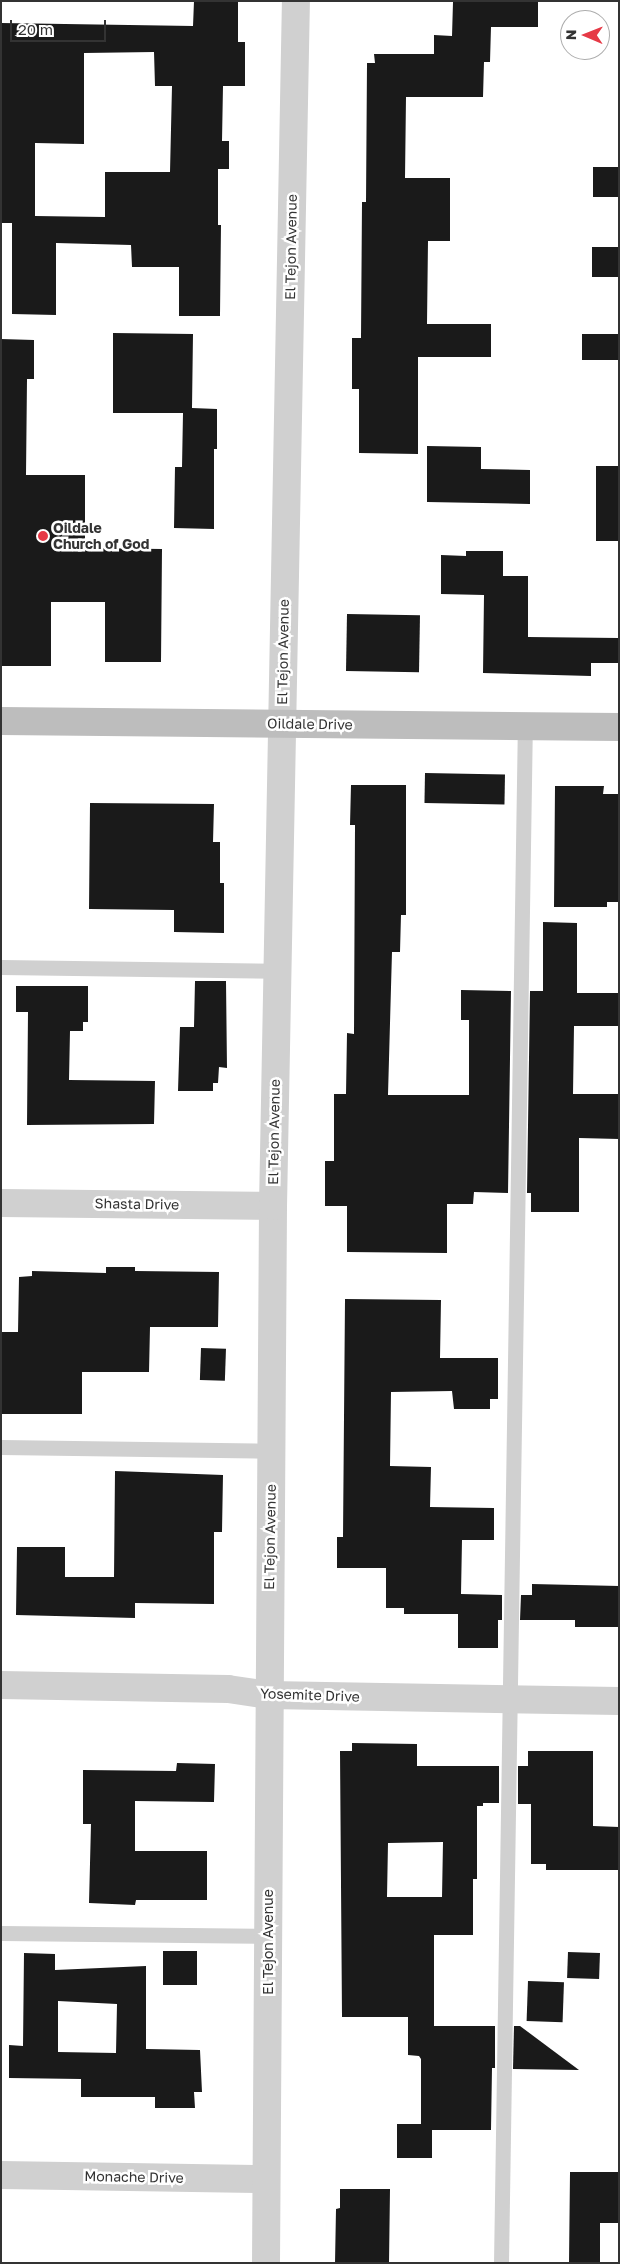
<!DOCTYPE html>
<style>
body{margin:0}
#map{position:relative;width:620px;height:2264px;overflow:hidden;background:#fff;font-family:"Golos Text",sans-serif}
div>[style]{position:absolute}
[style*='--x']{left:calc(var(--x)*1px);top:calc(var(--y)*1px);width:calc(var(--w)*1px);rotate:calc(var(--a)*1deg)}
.building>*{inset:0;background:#1a1a1a;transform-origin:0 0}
.lane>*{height:15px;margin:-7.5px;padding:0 7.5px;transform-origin:7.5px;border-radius:7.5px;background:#d0d0d0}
.street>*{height:28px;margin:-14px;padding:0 14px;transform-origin:14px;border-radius:14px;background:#d0d0d0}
.secondary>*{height:28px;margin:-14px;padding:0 14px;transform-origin:14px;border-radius:14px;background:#bdbdbd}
.dots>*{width:14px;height:14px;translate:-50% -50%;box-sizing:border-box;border:2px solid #fff;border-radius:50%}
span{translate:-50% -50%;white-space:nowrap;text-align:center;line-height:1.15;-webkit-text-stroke:5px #fff;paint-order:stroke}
.street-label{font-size:14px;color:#333}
.poi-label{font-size:14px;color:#333;font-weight:700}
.left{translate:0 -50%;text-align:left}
.frame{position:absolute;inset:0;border:2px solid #333;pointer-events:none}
.north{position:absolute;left:560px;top:10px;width:50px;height:50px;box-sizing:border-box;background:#fff;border:1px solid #adadad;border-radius:50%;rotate:271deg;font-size:14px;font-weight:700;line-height:20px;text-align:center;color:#333}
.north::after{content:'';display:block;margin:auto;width:18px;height:22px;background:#e63946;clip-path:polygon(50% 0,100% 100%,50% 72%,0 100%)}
.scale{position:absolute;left:10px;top:20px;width:96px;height:22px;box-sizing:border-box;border:2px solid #333;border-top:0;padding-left:6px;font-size:15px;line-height:18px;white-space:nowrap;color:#333;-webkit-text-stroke:4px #fff;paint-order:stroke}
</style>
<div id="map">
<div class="building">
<div style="clip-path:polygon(evenodd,194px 1px,238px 1px,238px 42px,245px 42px,245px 86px,223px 86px,222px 141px,229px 141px,229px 169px,218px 169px,218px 225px,221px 225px,220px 316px,179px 316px,179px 267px,132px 267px,131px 245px,56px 243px,56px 315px,12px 314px,12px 223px,1px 223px,1px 23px,193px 26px,194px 1px,154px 52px,155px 86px,172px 86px,170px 172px,105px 172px,105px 217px,35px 216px,35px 143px,84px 144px,84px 53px,154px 52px)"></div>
<div style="clip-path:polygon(465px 1px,538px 1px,538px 27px,491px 27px,490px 62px,484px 62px,483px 97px,406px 97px,405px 178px,450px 178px,450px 241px,428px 241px,427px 324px,491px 324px,491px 357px,418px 357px,418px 454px,359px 453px,359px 389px,352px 389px,352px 338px,361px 338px,362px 202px,366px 202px,367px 63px,375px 63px,374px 54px,434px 54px,434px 35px,452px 36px,453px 2px)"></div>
<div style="left:593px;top:167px;width:26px;height:30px"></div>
<div style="left:592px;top:247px;width:27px;height:30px"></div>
<div style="clip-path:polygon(113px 333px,193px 334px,192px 408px,217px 409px,217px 449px,214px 449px,214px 529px,174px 528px,175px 467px,182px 467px,183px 413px,113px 413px)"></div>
<div style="left:582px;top:334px;width:37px;height:26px"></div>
<div style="clip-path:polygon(1px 339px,34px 340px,34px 379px,27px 379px,26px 475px,85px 475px,85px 548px,162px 549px,161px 662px,105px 662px,105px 602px,51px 602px,51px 666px,1px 666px)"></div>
<div style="clip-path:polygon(427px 446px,481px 447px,481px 469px,530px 470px,530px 504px,427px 502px)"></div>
<div style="left:596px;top:466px;width:23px;height:75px"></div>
<div style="clip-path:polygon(466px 551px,503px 551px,503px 576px,528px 576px,528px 637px,619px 638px,619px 663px,591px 663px,591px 676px,483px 673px,484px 595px,441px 594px,441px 555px,466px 556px)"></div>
<div style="left:347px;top:614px;width:73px;height:57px;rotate:1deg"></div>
<div style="left:425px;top:773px;width:80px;height:30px;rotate:1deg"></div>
<div style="clip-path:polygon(351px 785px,406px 785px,406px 915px,401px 915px,400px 952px,392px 952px,388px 1095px,469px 1095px,469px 1020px,461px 1020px,461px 990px,511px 991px,508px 1193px,474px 1192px,473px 1204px,447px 1204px,447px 1253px,347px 1252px,347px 1206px,325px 1206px,325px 1161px,334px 1161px,334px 1094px,346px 1094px,347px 1033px,354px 1034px,355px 825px,350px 825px)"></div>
<div style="clip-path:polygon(555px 786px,604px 786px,603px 794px,619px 794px,619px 902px,607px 902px,607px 907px,554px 907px)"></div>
<div style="clip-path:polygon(90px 803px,214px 804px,213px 842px,220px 842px,220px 883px,224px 883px,224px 933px,174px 932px,174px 910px,89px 909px)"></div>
<div style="clip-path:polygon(543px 922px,577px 923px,577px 993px,619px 993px,619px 1026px,574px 1026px,573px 1094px,619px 1094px,619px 1139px,579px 1138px,579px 1212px,531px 1212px,531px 1193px,527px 1193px,530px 991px,543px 991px)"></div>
<div style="clip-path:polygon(195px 981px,226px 981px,227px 1068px,219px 1067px,218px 1083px,213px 1083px,213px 1091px,178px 1091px,180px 1027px,194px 1027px)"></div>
<div style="clip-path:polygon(16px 986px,88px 986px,88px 1022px,83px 1022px,83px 1031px,70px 1031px,69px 1080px,155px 1081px,154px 1124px,27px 1125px,28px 1012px,16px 1012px)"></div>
<div style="clip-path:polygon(106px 1267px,135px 1267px,135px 1271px,219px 1272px,218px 1327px,150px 1327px,149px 1372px,82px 1372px,82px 1414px,1px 1414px,1px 1332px,18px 1332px,19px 1277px,32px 1276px,32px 1271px,106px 1273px)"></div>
<div style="clip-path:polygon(345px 1299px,441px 1300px,440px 1358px,498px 1358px,498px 1399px,490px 1399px,490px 1409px,454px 1409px,452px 1391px,391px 1392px,390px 1466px,431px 1467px,430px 1507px,494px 1508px,494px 1540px,462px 1540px,461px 1594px,502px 1595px,502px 1620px,498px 1620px,498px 1648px,458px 1648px,458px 1614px,404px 1614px,404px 1608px,386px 1608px,386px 1568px,337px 1568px,337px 1537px,343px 1537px)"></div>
<div style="left:201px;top:1348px;width:25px;height:32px;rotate:2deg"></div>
<div style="clip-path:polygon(115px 1471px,223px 1475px,222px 1532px,214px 1532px,214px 1604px,135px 1603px,135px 1618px,16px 1615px,17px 1547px,65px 1547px,65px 1577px,114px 1577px)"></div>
<div style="clip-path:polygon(532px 1584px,619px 1586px,619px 1627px,575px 1627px,575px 1620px,520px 1620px,521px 1595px,532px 1595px)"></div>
<div style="clip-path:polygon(evenodd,352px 1743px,417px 1744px,417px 1766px,499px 1766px,499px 1803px,483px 1803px,483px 1806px,477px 1806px,477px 1879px,473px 1879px,473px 1935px,434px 1935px,434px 2026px,495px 2026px,495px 2068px,492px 2068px,491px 2130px,432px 2130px,432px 2158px,397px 2158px,397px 2124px,421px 2124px,421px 2059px,419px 2056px,408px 2055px,408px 2017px,342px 2017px,340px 1751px,352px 1751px,352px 1743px,443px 1842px,442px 1897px,387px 1897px,388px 1843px,443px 1842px)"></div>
<div style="clip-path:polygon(528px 1751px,593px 1751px,593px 1826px,619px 1827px,619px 1870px,546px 1870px,546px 1864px,531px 1864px,531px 1804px,518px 1804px,518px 1766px,528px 1766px)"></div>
<div style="clip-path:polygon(177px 1763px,215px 1764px,214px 1802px,135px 1801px,135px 1851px,207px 1851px,207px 1900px,136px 1900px,135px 1905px,89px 1903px,91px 1824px,83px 1824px,83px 1770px,176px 1771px)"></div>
<div style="left:163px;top:1951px;width:34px;height:34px"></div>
<div style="left:568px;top:1952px;width:32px;height:26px;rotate:2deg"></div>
<div style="clip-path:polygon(evenodd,24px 1953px,55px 1954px,55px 1970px,146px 1966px,146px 2049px,200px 2050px,202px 2092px,194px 2092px,195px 2108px,155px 2108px,155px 2097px,81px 2097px,81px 2079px,9px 2078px,9px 2045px,23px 2046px,24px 1953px,58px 2001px,117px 2004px,116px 2053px,58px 2052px,58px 2001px)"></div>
<div style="left:528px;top:1981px;width:36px;height:40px;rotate:2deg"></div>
<div style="clip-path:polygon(514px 2026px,520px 2026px,579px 2070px,513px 2069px)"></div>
<div style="clip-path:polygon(570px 2172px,619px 2172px,619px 2223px,600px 2223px,600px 2263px,569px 2263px)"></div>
<div style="clip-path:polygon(340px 2189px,390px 2189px,389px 2263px,335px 2263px,336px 2209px,340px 2208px)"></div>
</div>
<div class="lane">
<div style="--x:1;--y:967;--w:276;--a:0.8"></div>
<div style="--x:1;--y:1447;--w:270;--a:0.8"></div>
<div style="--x:1;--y:1933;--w:267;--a:0.6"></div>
<div style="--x:501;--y:2263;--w:1537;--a:-89.11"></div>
</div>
<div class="street">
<div style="--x:1;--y:1203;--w:272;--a:0.6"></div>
<div style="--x:1;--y:1685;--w:227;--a:1"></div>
<div style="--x:228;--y:1689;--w:41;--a:8.3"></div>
<div style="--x:269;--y:1695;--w:350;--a:1"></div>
<div style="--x:1;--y:2175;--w:265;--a:0.9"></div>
<div style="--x:266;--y:2263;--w:1057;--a:-89.62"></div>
<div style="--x:273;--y:1206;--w:1205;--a:-88.91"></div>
</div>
<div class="secondary">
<div style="--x:1;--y:721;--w:618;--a:0.56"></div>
</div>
<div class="dots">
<div style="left:43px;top:536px;background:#e63946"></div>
</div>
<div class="street-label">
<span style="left:291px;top:247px;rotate:-89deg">El Tejon Avenue</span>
<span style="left:283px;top:652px;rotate:-89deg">El Tejon Avenue</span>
<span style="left:310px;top:724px;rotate:1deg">Oildale Drive</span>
<span style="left:274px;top:1132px;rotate:-89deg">El Tejon Avenue</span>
<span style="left:137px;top:1204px;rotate:1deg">Shasta Drive</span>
<span style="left:270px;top:1537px;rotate:-89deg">El Tejon Avenue</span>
<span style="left:310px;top:1695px;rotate:2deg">Yosemite Drive</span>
<span style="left:268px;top:1942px;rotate:-90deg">El Tejon Avenue</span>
<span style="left:134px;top:2177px;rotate:1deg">Monache Drive</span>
</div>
<div class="poi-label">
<span class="left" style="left:53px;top:536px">Oildale<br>Church of God</span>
</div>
<div class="frame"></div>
<div class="north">N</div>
<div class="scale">20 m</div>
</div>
